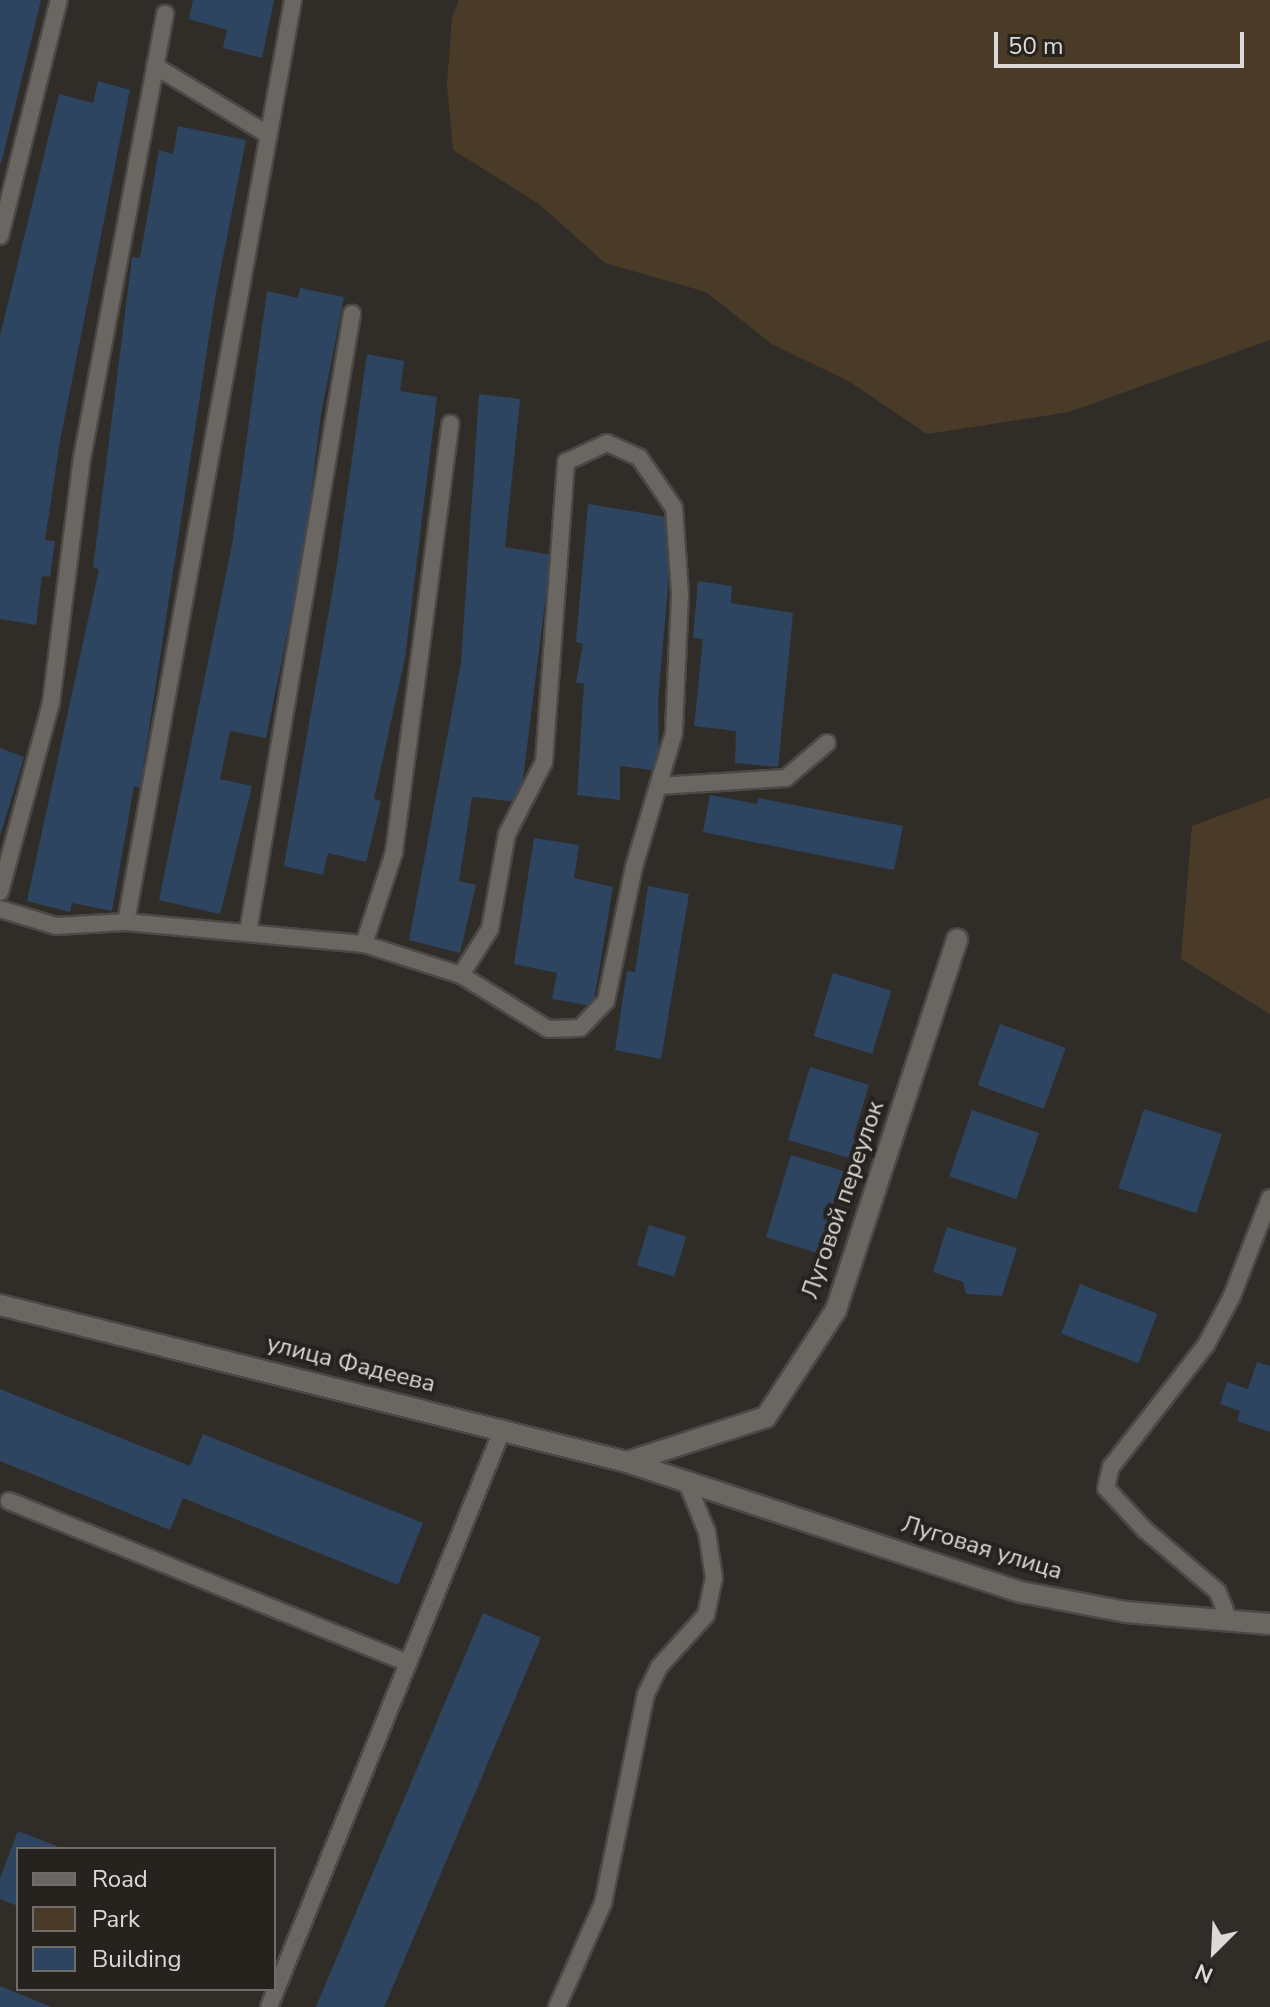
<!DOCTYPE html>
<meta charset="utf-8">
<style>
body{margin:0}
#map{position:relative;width:1270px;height:2007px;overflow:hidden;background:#302d29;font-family:"Nunito Sans",sans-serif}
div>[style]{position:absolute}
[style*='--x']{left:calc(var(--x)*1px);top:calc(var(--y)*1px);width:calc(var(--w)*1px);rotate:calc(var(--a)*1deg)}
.green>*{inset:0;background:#4a3b28}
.building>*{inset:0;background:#2d4560;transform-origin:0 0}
.roads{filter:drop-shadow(2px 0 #4b4845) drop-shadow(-2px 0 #4b4845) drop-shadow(0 2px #4b4845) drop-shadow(0 -2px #4b4845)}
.lane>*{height:16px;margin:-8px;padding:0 8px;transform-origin:8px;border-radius:8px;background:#6a6661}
.street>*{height:20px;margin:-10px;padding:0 10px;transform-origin:10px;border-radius:10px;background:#6a6661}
span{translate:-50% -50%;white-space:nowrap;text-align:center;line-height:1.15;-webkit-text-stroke:8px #26231f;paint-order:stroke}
.street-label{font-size:24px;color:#dcdad8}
.legend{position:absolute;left:16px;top:1847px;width:260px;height:144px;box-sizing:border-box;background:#26231f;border:2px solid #6f6c69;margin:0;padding:10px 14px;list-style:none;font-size:24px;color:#dcdad8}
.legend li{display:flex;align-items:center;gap:16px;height:40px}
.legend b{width:40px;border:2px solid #6f6c69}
.north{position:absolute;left:1174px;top:1911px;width:80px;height:80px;-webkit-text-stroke:6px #26231f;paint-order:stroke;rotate:204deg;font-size:22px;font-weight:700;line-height:32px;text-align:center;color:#dcdad8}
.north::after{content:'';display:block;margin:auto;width:28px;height:36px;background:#dcdad8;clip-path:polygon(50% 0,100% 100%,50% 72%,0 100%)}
.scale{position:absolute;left:994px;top:32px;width:250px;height:36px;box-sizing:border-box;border:4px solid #dcdad8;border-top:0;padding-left:10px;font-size:24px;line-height:28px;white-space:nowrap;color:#dcdad8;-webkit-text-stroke:6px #26231f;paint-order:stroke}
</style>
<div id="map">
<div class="green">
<div style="clip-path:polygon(459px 0,1270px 0,1270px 340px,1069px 412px,927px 434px,850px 382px,772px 344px,706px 292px,605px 263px,539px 204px,453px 150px,447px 84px,452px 17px)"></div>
<div style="clip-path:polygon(1270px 797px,1270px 1014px,1181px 959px,1192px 826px)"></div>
</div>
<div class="building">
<div style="clip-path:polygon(0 0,41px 0,1px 164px,0 163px)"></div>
<div style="clip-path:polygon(193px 0,274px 0,262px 58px,223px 48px,227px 30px,189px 19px)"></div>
<div style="clip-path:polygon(98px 81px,130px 90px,60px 441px,45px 540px,55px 541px,50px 577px,42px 576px,36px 625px,0 619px,0 336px,59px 94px,93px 103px)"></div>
<div style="clip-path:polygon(178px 126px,246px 140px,215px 298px,140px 788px,134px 786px,112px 911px,72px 903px,70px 912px,27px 901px,99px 569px,93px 568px,132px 257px,140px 258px,159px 150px,173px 154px)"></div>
<div style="clip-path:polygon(300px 288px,344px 297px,321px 414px,304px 551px,266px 738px,230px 731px,220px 779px,252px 786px,220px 914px,159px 900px,232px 545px,267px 291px,298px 298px)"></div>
<div style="clip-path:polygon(367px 354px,404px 361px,400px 391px,437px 397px,405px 658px,374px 799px,381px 801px,366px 862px,328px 853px,323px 875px,284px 866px,336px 571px)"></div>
<div style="clip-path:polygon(479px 394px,520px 399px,505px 547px,551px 555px,520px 802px,472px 797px,459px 881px,476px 885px,460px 953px,409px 940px,461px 663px)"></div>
<div style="clip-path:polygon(588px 504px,674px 518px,658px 701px,659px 771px,620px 766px,620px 800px,577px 795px,584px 683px,576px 683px,583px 644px,576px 642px)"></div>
<div style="clip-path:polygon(698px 581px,732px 586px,731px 603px,793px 613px,778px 767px,735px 763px,736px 731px,694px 726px,703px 639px,693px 638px)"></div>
<div style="clip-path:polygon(0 748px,24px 757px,0 836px)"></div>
<div style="clip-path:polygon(710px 795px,757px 804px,758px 798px,903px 826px,894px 870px,703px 832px)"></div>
<div style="clip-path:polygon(534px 838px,579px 845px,574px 878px,613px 887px,593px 1006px,552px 999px,557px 973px,514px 964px)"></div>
<div style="clip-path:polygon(648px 886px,689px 894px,661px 1059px,615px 1050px,627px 971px,635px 972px)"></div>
<div style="left:833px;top:973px;width:61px;height:66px;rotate:17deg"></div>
<div style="left:1000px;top:1024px;width:70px;height:65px;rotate:20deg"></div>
<div style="clip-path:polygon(810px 1067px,869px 1085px,853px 1138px,862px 1141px,856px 1160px,788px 1140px)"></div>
<div style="left:1144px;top:1109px;width:82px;height:83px;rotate:18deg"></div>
<div style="left:972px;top:1110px;width:71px;height:70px;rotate:19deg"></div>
<div style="left:791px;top:1155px;width:55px;height:86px;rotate:17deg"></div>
<div style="left:649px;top:1225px;width:39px;height:42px;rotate:17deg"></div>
<div style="clip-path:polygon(947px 1227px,1017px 1248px,1002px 1296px,966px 1294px,963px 1282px,933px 1272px)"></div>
<div style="left:1080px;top:1284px;width:83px;height:53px;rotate:21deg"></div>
<div style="clip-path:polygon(1257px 1362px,1270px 1366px,1270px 1432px,1237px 1421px,1240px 1411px,1220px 1404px,1227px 1382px,1248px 1389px)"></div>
<div style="clip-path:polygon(0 1389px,190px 1466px,203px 1434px,423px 1523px,398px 1585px,183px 1498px,170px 1530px,0 1461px)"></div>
<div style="left:483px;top:1613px;width:63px;height:428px;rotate:23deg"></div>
<div style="clip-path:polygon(18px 1831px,64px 1849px,18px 1849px,18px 1906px,0 1899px,0 1878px)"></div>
<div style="clip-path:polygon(0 1986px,51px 2007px,0 2007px)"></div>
</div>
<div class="roads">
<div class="lane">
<div style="--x:155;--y:66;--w:133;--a:31.2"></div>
<div style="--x:0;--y:236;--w:243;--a:-76"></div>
<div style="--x:0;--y:892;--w:196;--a:-74.9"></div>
<div style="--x:51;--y:703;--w:247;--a:-82.8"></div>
<div style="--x:82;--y:458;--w:452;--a:-79.4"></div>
<div style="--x:0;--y:909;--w:59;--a:16.9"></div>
<div style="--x:56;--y:926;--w:70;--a:-3.3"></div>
<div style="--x:126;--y:922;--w:239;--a:5.3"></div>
<div style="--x:364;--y:944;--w:102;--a:17.7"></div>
<div style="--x:461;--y:975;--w:102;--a:31.8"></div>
<div style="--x:548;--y:1029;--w:32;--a:-2"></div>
<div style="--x:580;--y:1028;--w:37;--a:-46"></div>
<div style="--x:606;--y:1001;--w:137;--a:-78.2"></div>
<div style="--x:634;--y:867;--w:84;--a:-73.5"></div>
<div style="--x:658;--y:786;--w:128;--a:-3.6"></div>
<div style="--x:786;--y:778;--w:54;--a:-40.5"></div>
<div style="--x:126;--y:922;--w:937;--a:-79.73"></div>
<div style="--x:248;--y:932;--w:627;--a:-80.45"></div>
<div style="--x:364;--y:944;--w:97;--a:-71.9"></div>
<div style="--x:394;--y:852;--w:432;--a:-82.5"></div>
<div style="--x:461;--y:975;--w:54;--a:-57.8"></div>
<div style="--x:490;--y:929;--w:97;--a:-79.9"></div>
<div style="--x:507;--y:834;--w:81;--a:-62.8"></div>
<div style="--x:544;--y:762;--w:301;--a:-85.8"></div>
<div style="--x:566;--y:462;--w:45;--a:-24.9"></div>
<div style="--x:607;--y:443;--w:35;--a:24"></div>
<div style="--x:639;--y:457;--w:62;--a:55.5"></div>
<div style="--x:674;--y:508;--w:86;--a:86"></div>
<div style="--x:680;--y:594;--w:139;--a:92.5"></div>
<div style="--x:674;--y:733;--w:55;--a:106.8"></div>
<div style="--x:9;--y:1501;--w:431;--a:22.1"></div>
<div style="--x:1229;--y:1620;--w:31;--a:-112"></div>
<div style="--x:1217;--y:1591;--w:94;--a:-139.7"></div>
<div style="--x:1145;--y:1530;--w:57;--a:-132.9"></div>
<div style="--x:1106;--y:1488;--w:22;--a:-77"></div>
<div style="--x:1111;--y:1467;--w:155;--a:-52.1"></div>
<div style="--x:1206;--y:1345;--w:55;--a:-62"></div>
<div style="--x:1232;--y:1296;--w:105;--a:-68.8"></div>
<div style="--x:269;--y:2007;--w:624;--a:-67.99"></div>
<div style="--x:557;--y:2007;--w:114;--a:-66.1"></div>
<div style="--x:603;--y:1903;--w:213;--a:-78.4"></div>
<div style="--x:646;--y:1694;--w:30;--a:-64"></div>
<div style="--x:659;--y:1667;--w:70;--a:-47.9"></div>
<div style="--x:706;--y:1615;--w:38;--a:-78"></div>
<div style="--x:714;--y:1578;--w:47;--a:-98.7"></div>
<div style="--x:707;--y:1532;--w:53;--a:-112.2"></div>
</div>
<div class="street">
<div style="--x:0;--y:1305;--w:646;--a:14.06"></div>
<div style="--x:627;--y:1462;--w:415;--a:18.3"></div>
<div style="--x:1021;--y:1592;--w:107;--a:10.8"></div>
<div style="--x:1126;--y:1612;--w:144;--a:4.8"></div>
<div style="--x:627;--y:1462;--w:146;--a:-17.9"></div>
<div style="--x:766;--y:1417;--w:128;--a:-56.8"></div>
<div style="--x:836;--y:1310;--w:390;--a:-71.9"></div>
</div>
</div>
<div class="street-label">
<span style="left:843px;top:1200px;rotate:-71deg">Луговой переулок</span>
<span style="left:351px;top:1364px;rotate:14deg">улица Фадеева</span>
<span style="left:982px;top:1548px;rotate:17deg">Луговая улица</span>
</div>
<ul class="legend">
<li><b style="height:10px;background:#6a6661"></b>Road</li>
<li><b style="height:22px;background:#4a3b28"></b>Park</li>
<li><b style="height:22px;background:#2d4560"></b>Building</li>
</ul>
<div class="north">N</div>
<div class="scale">50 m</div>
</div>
